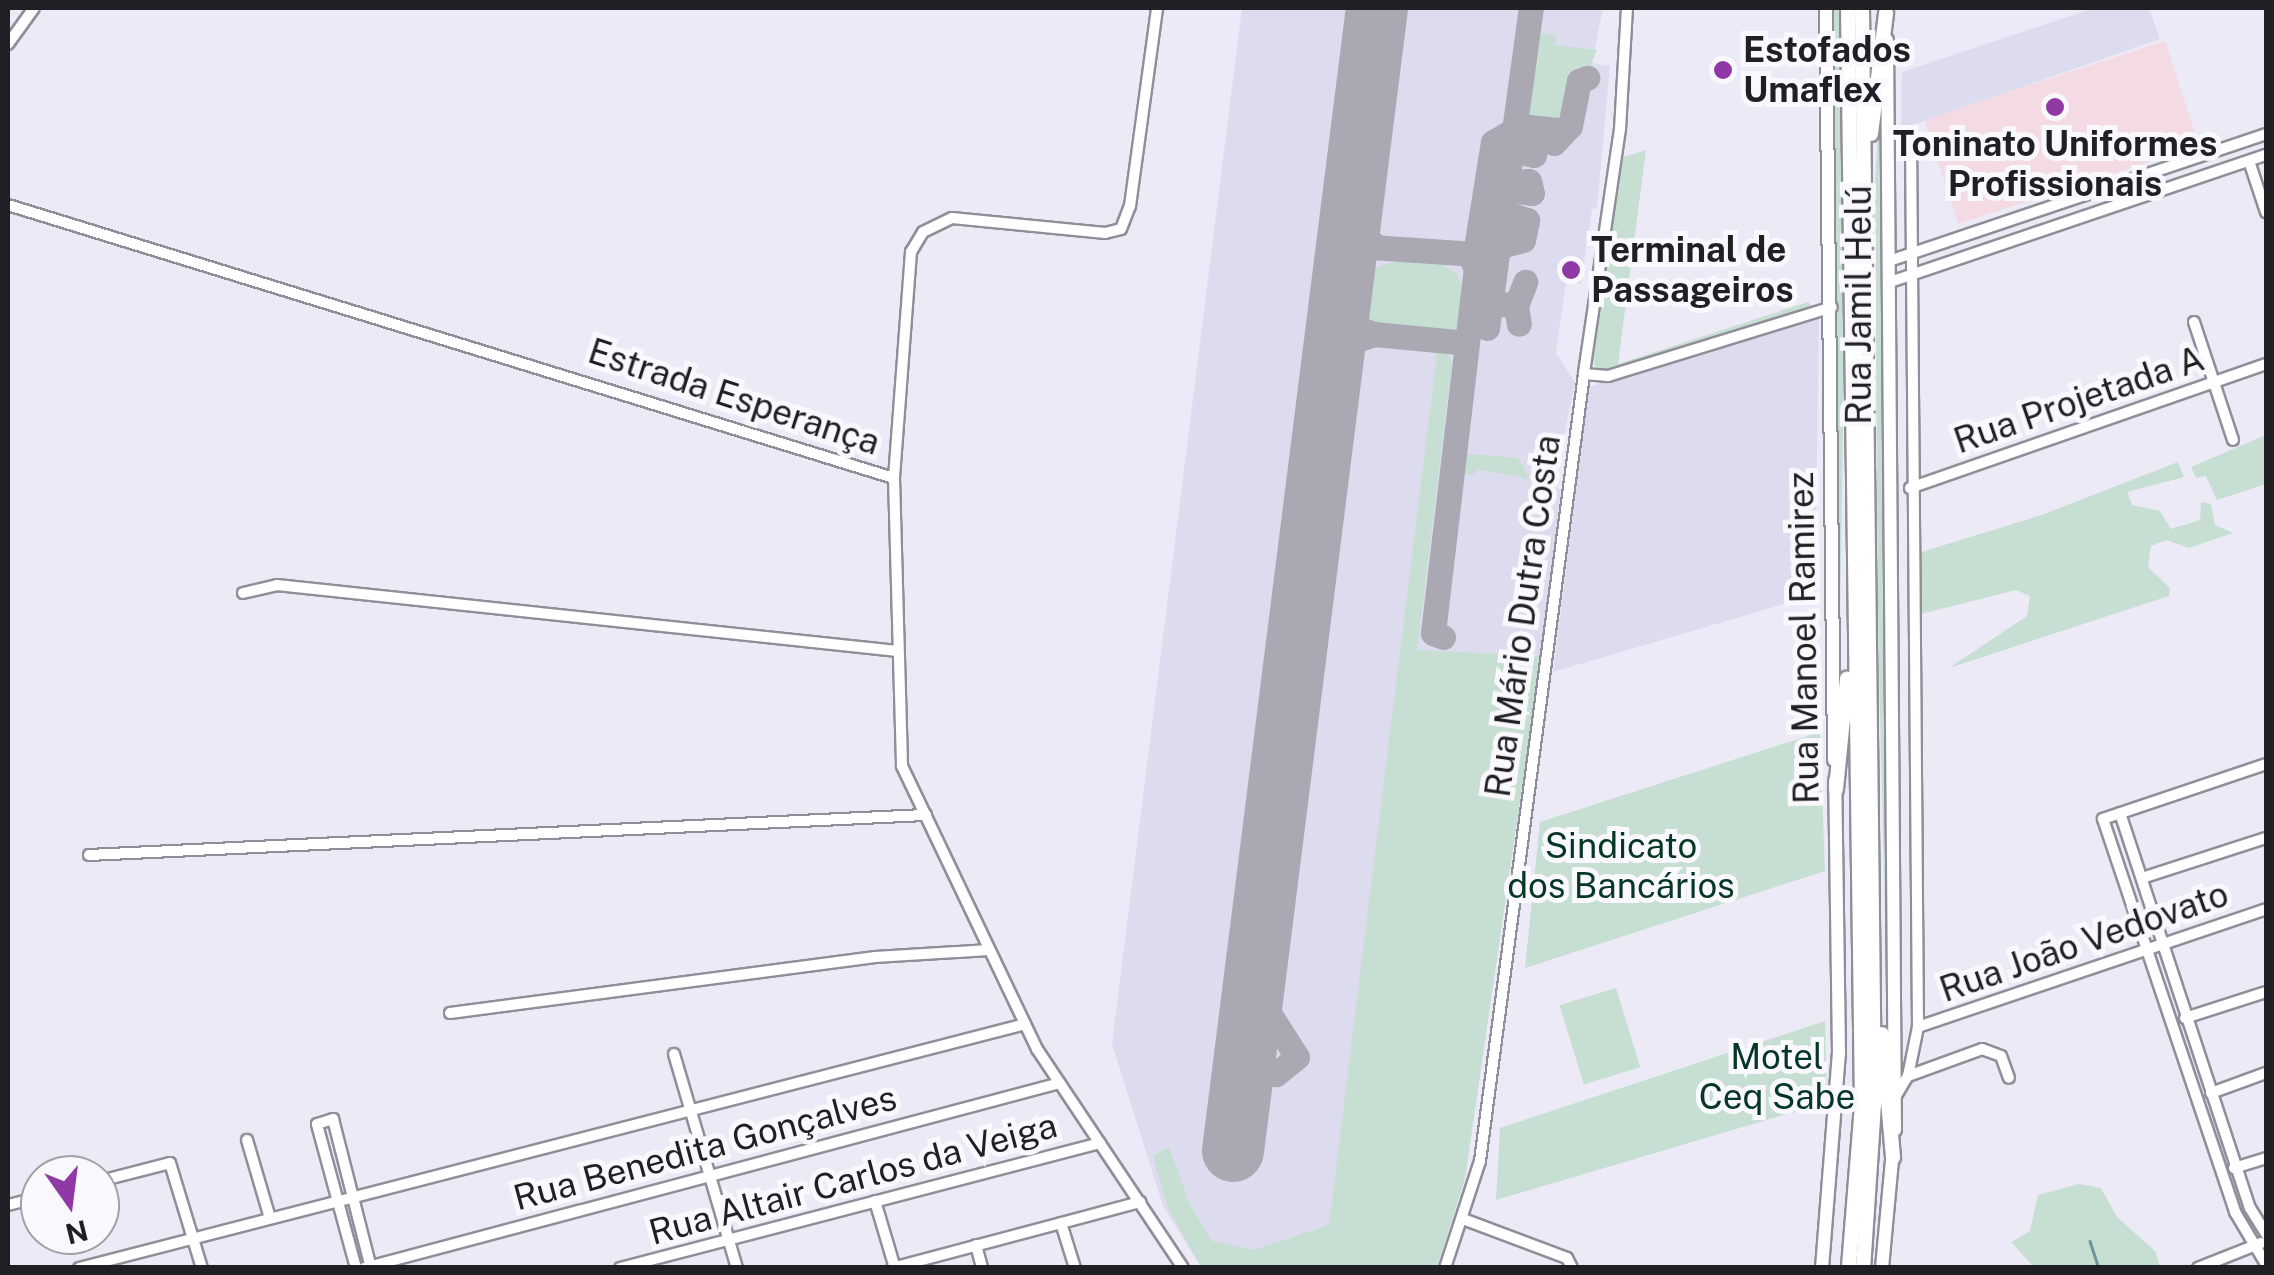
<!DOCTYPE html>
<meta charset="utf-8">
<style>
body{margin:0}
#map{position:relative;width:2274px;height:1275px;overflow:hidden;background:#ebeaf6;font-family:"Public Sans",sans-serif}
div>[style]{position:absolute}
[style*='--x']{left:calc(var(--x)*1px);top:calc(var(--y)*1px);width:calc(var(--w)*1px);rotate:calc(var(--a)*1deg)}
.commercial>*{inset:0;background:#f3dae3;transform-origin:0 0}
.built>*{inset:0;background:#dddcef}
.green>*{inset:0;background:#c7ded2;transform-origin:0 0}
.stream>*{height:2.5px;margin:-1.25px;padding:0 1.25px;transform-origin:1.25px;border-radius:1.25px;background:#6f949d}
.taxiway>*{height:25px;margin:-12.5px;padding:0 12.5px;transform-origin:12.5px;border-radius:12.5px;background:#aaa9b3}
.runway>*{height:62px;margin:-31px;padding:0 31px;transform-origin:31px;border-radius:31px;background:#aaa9b3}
.roads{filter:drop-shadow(2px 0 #8f8e99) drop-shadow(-2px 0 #8f8e99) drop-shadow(0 2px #8f8e99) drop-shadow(0 -2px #8f8e99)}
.minor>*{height:10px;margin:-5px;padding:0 5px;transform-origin:5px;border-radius:5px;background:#fff}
.major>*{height:12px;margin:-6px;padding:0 6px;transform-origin:6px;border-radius:6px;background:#fff}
.highway>*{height:14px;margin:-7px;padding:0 7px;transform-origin:7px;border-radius:7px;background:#fff}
.dots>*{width:28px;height:28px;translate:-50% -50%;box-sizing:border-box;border:5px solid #f9f8fd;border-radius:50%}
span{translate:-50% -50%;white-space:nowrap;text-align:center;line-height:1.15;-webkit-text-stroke:10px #f9f8fd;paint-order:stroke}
.poi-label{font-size:35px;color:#201f24;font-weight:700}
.left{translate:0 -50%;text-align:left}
.street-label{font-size:35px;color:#201f24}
.park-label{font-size:35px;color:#063625}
.frame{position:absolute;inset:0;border:10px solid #201f24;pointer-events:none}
.north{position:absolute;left:20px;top:1155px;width:100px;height:100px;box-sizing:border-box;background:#f9f8fd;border:2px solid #a2a1a6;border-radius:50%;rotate:166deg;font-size:28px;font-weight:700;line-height:40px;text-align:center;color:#201f24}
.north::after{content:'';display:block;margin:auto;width:35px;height:45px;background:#8f39a6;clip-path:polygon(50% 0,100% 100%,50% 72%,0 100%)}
</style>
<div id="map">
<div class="commercial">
<div style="left:2165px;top:41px;width:110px;height:253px;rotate:72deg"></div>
</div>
<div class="built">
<div style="clip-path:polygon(1242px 8px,1603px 8px,1592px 63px,1610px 66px,1597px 208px,1592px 209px,1581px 284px,1566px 283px,1556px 353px,1575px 382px,1554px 487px,1561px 489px,1541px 656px,1506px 652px,1369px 1268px,1201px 1267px,1163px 1206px,1112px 1044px)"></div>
<div style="clip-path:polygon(2094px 8px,2149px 8px,2160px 39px,1901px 129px,1902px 72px)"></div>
<div style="clip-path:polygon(1819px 318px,1815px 595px,1553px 672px,1589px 387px)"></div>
</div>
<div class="green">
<div style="clip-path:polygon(1832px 8px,1840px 8px,1844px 365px,1838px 748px)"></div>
<div style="clip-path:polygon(1536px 33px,1556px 35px,1555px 45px,1597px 50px,1589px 68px,1575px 67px,1568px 116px,1561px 124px,1526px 120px)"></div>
<div style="clip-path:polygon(1881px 78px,1889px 1085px,1878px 626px,1875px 183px)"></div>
<div style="clip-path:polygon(1646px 150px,1618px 364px,1808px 302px,1814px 308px,1598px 372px,1593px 361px,1623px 157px)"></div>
<div style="clip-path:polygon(1400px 260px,1441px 264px,1457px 274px,1465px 292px,1459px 337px,1359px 324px,1370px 270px)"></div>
<div style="clip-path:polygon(1446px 349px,1452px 364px,1417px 650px,1541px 656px,1465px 1179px,1437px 1267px,1201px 1267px,1168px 1208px,1153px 1156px,1169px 1147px,1190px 1205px,1212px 1241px,1253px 1250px,1329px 1225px,1437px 353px)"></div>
<div style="clip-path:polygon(2266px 435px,2266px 484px,2217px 500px,2206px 476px,2196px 478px,2191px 467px)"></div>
<div style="clip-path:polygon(1459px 453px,1518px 458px,1529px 479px,1477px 469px,1475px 475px,1460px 473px)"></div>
<div style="clip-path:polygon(2178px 462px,2184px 477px,2127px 492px,2132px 505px,2160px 511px,2171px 529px,2200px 520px,2201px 502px,2211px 504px,2215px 525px,2233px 533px,2189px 548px,2166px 540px,2151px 546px,2148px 567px,2170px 588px,2169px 596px,1949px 668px,2027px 616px,2030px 596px,2016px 590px,1921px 614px,1915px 554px,2042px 515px)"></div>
<div style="clip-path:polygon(1820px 732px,1825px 871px,1525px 968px,1540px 822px)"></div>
<div style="left:1616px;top:988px;width:83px;height:59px;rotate:73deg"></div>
<div style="clip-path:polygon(1825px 1021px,1827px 1102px,1496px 1200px,1500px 1128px)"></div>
<div style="clip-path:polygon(2079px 1184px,2101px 1188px,2117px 1217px,2155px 1251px,2160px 1267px,2034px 1267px,2011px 1242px,2030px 1231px,2038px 1195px)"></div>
</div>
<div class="stream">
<div style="--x:2090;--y:1241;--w:28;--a:72"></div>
</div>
<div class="taxiway">
<div style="--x:1554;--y:143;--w:23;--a:-47"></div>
<div style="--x:1570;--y:126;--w:46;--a:-78.7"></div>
<div style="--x:1579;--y:81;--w:9;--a:-21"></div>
<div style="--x:1520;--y:152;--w:14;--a:12"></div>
<div style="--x:1534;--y:155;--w:13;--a:-77"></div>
<div style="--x:1491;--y:188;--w:41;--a:7"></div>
<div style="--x:1532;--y:193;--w:12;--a:-104"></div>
<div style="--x:1529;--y:181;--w:13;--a:176"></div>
<div style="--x:1493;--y:209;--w:36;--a:18"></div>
<div style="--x:1527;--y:220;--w:20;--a:101"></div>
<div style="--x:1523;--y:240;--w:20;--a:165"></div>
<div style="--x:1351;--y:214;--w:19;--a:72"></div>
<div style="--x:1357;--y:232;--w:26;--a:36"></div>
<div style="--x:1344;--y:275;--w:21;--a:-62"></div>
<div style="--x:1354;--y:256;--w:20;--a:-27"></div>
<div style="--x:1372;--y:247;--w:103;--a:3.9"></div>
<div style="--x:1475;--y:254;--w:113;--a:-80.9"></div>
<div style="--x:1493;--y:142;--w:32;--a:-30"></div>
<div style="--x:1521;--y:126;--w:39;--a:6"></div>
<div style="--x:1477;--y:301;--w:39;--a:7"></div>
<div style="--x:1516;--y:306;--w:18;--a:81"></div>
<div style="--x:1516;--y:306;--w:26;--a:-69"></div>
<div style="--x:1339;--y:309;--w:23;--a:50"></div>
<div style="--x:1354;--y:327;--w:21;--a:19"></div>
<div style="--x:1487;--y:328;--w:323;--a:-82.2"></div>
<div style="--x:1334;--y:348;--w:42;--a:-19.3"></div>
<div style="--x:1374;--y:334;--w:93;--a:5.5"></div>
<div style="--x:1443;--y:637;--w:11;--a:-158"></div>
<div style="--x:1433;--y:633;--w:367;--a:-83.3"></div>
<div style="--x:1476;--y:269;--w:14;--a:-115"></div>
<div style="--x:1470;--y:256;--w:14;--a:0"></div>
<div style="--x:1484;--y:256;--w:20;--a:-101"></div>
<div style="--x:1243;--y:1073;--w:33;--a:2"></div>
<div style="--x:1276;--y:1074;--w:27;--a:-39"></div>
<div style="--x:1297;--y:1057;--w:82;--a:-122.5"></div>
</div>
<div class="runway">
<div style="--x:1233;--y:1151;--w:1152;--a:-82.82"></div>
</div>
<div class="roads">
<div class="minor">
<div style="--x:1627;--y:8;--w:121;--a:93.3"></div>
<div style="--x:1620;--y:129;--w:248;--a:98.4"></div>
<div style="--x:1584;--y:374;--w:24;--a:5"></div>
<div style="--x:1608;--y:376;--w:234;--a:-17.1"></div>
<div style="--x:8;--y:44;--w:44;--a:-54.2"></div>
<div style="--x:2249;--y:161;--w:54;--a:71.6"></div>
<div style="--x:8;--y:205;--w:927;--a:17.13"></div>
<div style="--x:894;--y:478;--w:288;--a:88.4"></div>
<div style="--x:902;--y:766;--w:314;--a:64.5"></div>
<div style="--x:1037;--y:1049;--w:263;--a:56.3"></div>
<div style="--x:1889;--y:261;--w:398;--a:-18.6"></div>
<div style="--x:1890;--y:282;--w:397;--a:-18.7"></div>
<div style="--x:2194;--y:322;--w:124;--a:71.7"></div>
<div style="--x:894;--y:478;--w:227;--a:-85.7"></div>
<div style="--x:911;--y:252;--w:23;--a:-59"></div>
<div style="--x:923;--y:232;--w:32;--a:-26"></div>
<div style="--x:952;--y:218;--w:154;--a:5.6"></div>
<div style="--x:1105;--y:233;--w:16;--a:-14"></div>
<div style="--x:1121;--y:229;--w:25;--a:-69"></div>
<div style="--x:1130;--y:206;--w:200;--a:-82.2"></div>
<div style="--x:1910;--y:488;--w:377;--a:-19.2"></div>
<div style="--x:243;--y:593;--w:35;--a:-13"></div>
<div style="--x:277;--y:585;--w:624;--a:6.08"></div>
<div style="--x:2266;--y:764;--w:172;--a:161.4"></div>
<div style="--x:2103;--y:819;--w:415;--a:71.4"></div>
<div style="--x:2235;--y:1212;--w:61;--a:59.2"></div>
<div style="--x:2120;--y:813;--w:416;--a:71.8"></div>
<div style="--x:2250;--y:1208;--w:31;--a:58"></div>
<div style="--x:89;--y:855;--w:838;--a:-2.74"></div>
<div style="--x:2142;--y:878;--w:130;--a:-17.9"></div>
<div style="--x:450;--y:1013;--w:429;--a:-7.5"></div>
<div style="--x:875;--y:957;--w:114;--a:-3.5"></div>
<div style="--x:2185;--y:1018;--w:85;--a:-17.8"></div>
<div style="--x:1918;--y:1027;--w:367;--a:-18.7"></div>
<div style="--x:674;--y:1054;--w:223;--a:73.6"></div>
<div style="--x:1908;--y:1076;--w:79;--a:-20"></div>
<div style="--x:1982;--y:1049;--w:20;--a:20"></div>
<div style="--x:2001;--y:1056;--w:23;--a:70"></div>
<div style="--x:2211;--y:1093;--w:59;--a:-20"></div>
<div style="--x:1897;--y:1094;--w:21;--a:-59"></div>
<div style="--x:1908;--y:1076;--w:50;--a:-78.5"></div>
<div style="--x:1918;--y:1027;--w:889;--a:-90.45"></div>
<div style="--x:247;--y:1140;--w:81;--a:73.6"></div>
<div style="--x:2234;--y:1168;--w:34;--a:-17"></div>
<div style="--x:100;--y:1181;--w:72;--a:-14.4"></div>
<div style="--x:170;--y:1163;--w:110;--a:73.1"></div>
<div style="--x:875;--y:1201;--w:70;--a:73.4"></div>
<div style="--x:8;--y:1205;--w:33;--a:-14"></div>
<div style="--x:1463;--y:1219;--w:111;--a:20.6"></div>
<div style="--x:1567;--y:1258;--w:11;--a:63"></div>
<div style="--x:1061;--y:1223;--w:47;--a:72.7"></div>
<div style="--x:976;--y:1245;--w:24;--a:75"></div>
<div style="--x:79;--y:1268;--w:977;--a:-14.46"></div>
<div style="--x:356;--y:1268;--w:149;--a:-105.2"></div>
<div style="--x:317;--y:1124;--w:17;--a:-17"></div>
<div style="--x:333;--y:1119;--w:154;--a:75.7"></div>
<div style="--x:364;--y:1268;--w:720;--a:-14.89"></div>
<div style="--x:620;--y:1268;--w:496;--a:-14.6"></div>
<div style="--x:892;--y:1268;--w:257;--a:-14.9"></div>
<div style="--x:1445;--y:1268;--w:113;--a:-71.9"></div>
<div style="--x:1480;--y:1161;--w:794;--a:-82.47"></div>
<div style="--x:2198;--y:1268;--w:68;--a:-21.6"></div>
</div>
<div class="major">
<div style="--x:1826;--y:8;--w:752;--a:89.39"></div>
<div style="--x:1887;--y:40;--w:1090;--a:89.58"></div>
<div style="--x:1822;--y:1268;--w:216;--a:-85.5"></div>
<div style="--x:1839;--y:1053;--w:273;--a:-90.8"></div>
<div style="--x:1882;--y:1268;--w:119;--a:-84.7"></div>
</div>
<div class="highway">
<div style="--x:1848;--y:8;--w:1097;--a:89.27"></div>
<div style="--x:1862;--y:1105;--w:164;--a:94.6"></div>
<div style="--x:1862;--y:8;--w:1096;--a:89.37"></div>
<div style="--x:1874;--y:1104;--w:164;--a:93.8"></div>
<div style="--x:1871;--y:134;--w:122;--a:-82.9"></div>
<div style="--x:1836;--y:789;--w:111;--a:-84.3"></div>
<div style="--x:1882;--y:1034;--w:124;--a:84.9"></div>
</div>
</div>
<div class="dots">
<div style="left:1723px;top:70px;background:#8f39a6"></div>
<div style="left:2055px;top:107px;background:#8f39a6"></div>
<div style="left:1571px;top:270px;background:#8f39a6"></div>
</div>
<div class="poi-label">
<span class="left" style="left:1743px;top:70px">Estofados<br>Umaflex</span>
<span style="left:2055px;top:164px">Toninato Uniformes<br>Profissionais</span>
<span class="left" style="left:1591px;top:270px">Terminal de<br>Passageiros</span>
</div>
<div class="street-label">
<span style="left:1859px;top:305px;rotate:-90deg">Rua Jamil Helú</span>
<span style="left:734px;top:397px;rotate:18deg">Estrada Esperança</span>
<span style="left:2079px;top:400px;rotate:-19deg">Rua Projetada A</span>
<span style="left:1523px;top:616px;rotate:-82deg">Rua Mário Dutra Costa</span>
<span style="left:1804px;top:638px;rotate:-91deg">Rua Manoel Ramirez</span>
<span style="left:2084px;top:942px;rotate:-19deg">Rua João Vedovato</span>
<span style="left:705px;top:1148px;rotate:-15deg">Rua Benedita Gonçalves</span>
<span style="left:853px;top:1179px;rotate:-15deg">Rua Altair Carlos da Veiga</span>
</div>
<div class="park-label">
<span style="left:1621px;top:866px">Sindicato<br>dos Bancários</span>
<span style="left:1777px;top:1077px">Motel<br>Ceq Sabe</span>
</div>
<div class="frame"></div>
<div class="north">N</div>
</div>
